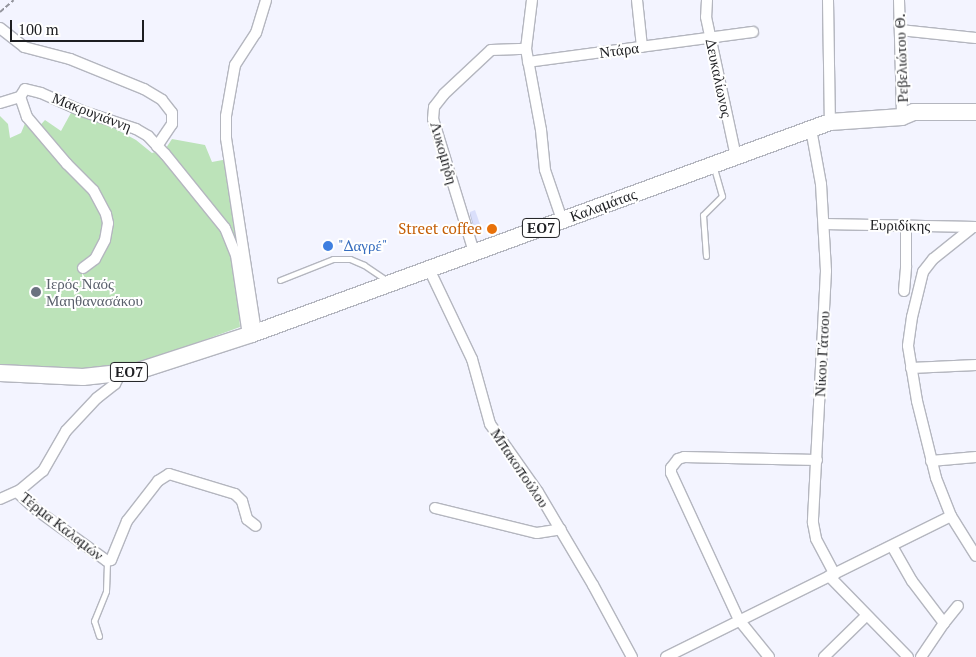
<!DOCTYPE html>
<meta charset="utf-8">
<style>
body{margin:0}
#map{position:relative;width:976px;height:657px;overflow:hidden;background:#f3f4ff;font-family:"PT Serif",serif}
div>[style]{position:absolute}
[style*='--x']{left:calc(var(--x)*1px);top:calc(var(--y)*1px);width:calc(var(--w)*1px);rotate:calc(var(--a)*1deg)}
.green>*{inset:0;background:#bce3b9}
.path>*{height:2px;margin-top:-1px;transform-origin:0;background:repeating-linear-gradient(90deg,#93949c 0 5px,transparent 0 7.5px)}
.roads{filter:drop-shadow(1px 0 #b4b6bf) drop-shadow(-1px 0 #b4b6bf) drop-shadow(0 1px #b4b6bf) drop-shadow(0 -1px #b4b6bf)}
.service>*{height:5px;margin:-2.5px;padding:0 2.5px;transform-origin:2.5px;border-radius:2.5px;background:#fff}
.minor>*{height:10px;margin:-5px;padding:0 5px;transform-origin:5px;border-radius:5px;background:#fff}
.primary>*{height:16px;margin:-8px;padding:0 8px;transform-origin:8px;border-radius:8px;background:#fff}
.wall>*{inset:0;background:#bbc0d8}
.shaded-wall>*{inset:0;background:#999cb0}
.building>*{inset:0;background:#dadffb}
.dots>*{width:14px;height:14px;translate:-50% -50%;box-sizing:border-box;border:2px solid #fff;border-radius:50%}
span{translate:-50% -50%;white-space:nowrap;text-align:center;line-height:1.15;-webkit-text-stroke:4px #fff;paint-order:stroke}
.shield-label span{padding:1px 4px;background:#fff;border:1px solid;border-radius:4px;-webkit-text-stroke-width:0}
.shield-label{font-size:14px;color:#1d1e21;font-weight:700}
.street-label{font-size:15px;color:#1d1e21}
.food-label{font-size:15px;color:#c56008}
.right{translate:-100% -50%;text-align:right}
.shop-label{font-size:15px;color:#366cbe}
.left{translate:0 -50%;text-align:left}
.worship-label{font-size:15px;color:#5b616d}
.scale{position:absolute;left:10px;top:20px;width:134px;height:22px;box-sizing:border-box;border:2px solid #1d1e21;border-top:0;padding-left:6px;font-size:15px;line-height:18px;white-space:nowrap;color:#1d1e21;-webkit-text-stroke:4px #fff;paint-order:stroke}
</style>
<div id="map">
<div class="green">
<div style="clip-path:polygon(72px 111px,112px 127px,136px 140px,152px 153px,166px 148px,172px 139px,205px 145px,212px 162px,228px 159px,249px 305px,239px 314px,240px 327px,155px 358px,104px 370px,0 365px,0 116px,8px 124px,10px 138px,21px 133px,26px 121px,35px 131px,45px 120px,61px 131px)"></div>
</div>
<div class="path">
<div style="--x:0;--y:12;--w:18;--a:-41"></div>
</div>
<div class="roads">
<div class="service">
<div style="--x:706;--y:256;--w:41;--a:-94.2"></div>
<div style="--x:703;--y:215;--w:27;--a:-45"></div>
<div style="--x:722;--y:196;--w:29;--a:-106"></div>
<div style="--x:280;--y:280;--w:57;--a:-21.6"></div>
<div style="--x:333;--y:259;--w:17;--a:0"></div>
<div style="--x:350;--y:259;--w:15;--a:23"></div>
<div style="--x:364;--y:265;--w:29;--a:34"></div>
<div style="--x:99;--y:636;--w:16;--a:-108"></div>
<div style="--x:94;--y:621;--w:32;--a:-68"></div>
<div style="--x:106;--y:591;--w:30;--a:-88"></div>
</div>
<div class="minor">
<div style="--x:532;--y:0;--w:49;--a:97"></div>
<div style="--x:526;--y:49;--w:82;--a:79.5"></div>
<div style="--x:541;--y:130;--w:40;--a:84.3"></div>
<div style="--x:545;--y:170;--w:53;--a:71.2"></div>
<div style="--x:637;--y:0;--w:47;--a:83.9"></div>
<div style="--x:707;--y:0;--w:17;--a:93"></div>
<div style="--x:706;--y:17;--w:143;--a:77.9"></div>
<div style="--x:828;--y:0;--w:122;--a:89.1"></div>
<div style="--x:899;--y:0;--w:117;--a:88.5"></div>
<div style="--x:0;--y:28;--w:31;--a:38"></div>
<div style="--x:24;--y:47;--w:48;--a:14.6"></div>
<div style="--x:70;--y:59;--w:80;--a:22.1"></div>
<div style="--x:144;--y:89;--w:21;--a:31"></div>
<div style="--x:162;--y:100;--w:16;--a:52"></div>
<div style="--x:172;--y:113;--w:11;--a:90"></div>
<div style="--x:172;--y:124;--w:27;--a:124"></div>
<div style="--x:900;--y:30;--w:76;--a:6"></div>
<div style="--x:528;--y:62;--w:227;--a:-7.6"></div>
<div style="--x:0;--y:103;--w:21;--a:-17"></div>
<div style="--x:811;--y:129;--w:56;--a:79.7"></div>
<div style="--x:821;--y:184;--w:87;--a:86.7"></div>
<div style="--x:826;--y:271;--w:252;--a:93"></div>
<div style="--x:813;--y:523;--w:16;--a:79"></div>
<div style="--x:816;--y:539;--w:40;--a:62"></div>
<div style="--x:824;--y:224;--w:152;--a:1.1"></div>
<div style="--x:973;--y:227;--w:51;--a:141.3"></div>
<div style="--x:933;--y:259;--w:16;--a:128"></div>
<div style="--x:923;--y:272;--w:46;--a:103.7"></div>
<div style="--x:912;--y:317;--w:29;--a:98"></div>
<div style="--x:908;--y:346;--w:56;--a:80.7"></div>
<div style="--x:917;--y:401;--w:79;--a:76.1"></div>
<div style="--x:936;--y:478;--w:41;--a:68.5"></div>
<div style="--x:951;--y:516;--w:47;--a:58"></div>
<div style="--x:474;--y:252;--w:139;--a:-107.1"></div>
<div style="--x:433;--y:119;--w:12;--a:-85"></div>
<div style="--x:434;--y:107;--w:16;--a:-52"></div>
<div style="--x:444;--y:94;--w:64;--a:-43.1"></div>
<div style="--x:491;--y:50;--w:35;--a:-2"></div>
<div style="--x:83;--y:268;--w:15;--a:-37"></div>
<div style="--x:95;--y:259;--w:21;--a:-62"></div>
<div style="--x:105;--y:240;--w:17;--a:-80"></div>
<div style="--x:108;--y:223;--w:9;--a:-103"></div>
<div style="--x:106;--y:214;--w:27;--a:-118"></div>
<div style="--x:93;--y:190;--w:37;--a:-135"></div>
<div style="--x:67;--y:164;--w:62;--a:-130.4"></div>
<div style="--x:27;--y:117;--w:21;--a:-109"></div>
<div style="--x:20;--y:97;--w:9;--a:-58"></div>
<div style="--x:25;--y:89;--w:16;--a:14"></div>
<div style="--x:41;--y:93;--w:45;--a:23.7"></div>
<div style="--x:82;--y:111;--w:57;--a:18.4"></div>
<div style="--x:136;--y:129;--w:14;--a:30"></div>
<div style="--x:148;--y:136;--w:25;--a:47"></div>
<div style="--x:165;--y:154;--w:95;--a:51"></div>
<div style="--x:225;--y:228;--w:29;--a:68"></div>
<div style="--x:236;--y:255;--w:81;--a:81.5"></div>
<div style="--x:429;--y:269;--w:100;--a:64.5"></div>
<div style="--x:472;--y:359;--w:67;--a:74.5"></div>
<div style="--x:490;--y:424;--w:83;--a:54.8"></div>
<div style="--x:538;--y:492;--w:108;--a:59.4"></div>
<div style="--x:593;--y:585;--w:82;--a:61.6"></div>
<div style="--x:904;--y:291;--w:25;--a:-85"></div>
<div style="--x:906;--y:266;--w:41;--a:-90"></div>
<div style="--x:256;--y:332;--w:196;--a:-98.8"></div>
<div style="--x:226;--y:138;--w:22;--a:-90"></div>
<div style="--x:226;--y:116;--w:52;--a:-80"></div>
<div style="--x:235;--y:65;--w:38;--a:-57"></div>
<div style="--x:256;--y:33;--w:34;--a:-73"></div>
<div style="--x:911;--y:368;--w:65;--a:-2.6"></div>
<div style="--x:931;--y:461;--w:45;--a:-5.1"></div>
<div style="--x:17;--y:492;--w:23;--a:43"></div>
<div style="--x:34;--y:508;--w:90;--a:36"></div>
<div style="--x:107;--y:561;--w:4;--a:-14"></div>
<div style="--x:111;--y:560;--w:42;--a:-67.7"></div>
<div style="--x:127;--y:521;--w:51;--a:-52.2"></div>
<div style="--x:158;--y:481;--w:13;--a:-32"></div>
<div style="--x:169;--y:474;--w:69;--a:16.9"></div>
<div style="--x:235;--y:494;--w:10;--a:45"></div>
<div style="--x:242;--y:501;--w:19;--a:74"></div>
<div style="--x:247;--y:519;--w:11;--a:38"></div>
<div style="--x:0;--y:499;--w:22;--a:-24"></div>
<div style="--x:20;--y:490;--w:30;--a:-40"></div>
<div style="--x:43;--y:471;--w:46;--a:-60.1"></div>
<div style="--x:66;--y:431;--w:45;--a:-46.8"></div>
<div style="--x:97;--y:398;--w:23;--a:-38"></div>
<div style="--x:115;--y:384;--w:11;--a:-63"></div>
<div style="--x:435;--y:508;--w:105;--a:13.8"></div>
<div style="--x:537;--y:533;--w:24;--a:-9"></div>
<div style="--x:892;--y:546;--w:40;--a:60.3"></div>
<div style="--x:912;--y:581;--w:53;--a:52.7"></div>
<div style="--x:829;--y:576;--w:113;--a:45.7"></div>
<div style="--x:666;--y:657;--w:318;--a:-26.3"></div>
<div style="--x:769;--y:657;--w:48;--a:-129"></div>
<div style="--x:739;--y:620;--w:162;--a:-114.8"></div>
<div style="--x:671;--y:473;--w:5;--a:-90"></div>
<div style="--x:671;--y:468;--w:11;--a:-52"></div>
<div style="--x:678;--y:459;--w:6;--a:-18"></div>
<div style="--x:684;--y:457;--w:133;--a:1.3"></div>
<div style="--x:824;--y:657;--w:59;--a:-44.3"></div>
<div style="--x:921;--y:657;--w:41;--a:-55.9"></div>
<div style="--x:944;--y:623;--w:22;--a:-51"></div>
</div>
<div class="primary">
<div style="--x:0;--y:373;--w:83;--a:2.8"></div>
<div style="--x:83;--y:377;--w:55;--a:-6.2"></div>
<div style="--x:138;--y:371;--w:120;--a:-18"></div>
<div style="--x:252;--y:334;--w:616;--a:-20.14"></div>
<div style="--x:830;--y:122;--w:72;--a:-4"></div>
<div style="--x:902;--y:117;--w:13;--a:-23"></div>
<div style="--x:914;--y:112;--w:62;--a:0"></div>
</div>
</div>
<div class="wall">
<div style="clip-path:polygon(470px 212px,481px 231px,475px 233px,470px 215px)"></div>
</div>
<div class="shaded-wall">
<div style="clip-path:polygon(481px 227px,481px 231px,475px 233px,475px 230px)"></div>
</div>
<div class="building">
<div style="clip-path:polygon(475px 210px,481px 227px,475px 230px,470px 212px)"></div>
</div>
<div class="dots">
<div style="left:492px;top:229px;background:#e8710a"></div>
<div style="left:328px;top:246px;background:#3f7fe0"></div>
<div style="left:36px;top:292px;background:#6b7280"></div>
</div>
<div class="shield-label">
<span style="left:541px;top:228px">ΕΟ7</span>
<span style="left:129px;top:372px">ΕΟ7</span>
</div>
<div class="street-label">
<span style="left:619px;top:50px;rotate:-8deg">Ντάρα</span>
<span style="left:901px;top:58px;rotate:-92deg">Ρεβελιώτου Θ.</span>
<span style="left:719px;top:78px;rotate:78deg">Δευκαλίωνος</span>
<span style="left:92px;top:112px;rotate:21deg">Μακρυγιάννη</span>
<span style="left:444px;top:153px;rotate:74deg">Λυκομήδη</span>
<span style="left:603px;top:205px;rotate:-20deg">Καλαμάτας</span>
<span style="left:900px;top:225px;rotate:1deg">Ευριδίκης</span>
<span style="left:822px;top:354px;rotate:-87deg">Νίκου Γάτσου</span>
<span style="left:520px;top:468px;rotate:56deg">Μπακοπούλου</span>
<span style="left:62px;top:526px;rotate:38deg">Τέρμα Καλαμών</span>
</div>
<div class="food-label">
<span class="right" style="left:482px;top:229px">Street coffee</span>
</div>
<div class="shop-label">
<span class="left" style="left:338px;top:246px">"Δαγρέ"</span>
</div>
<div class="worship-label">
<span class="left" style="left:46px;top:292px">Ιερός Ναός<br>Μαηθανασάκου</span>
</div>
<div class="scale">100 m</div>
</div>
